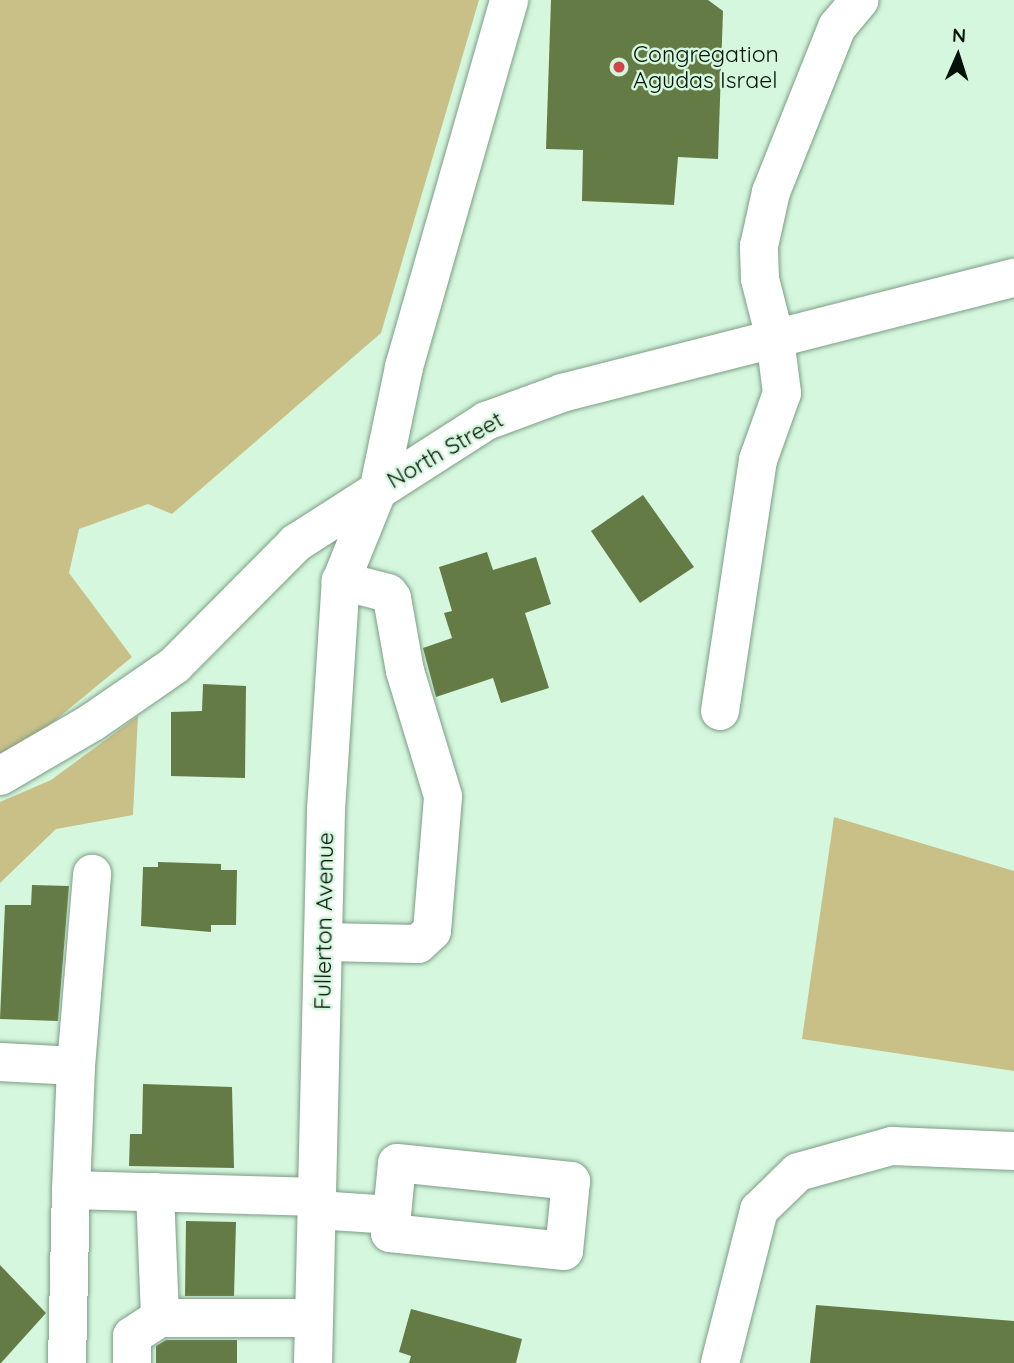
<!DOCTYPE html>
<style>
body{margin:0}
#map{position:relative;width:1014px;height:1363px;overflow:hidden;background:#d4f7dd;font-family:Quicksand,sans-serif}
div>[style]{position:absolute}
.green>*{inset:0;background:#c9c088}
.building>*{inset:0;background:#657b45}
.roads{filter:drop-shadow(0 0 2px #7d9d85) drop-shadow(0 0 2px #7d9d85)}
.minor>*{height:38px;margin:-19px;padding:0 19px;transform-origin:19px;border-radius:19px;background:#fff}
.dots>*{width:19px;height:19px;translate:-50% -50%;box-sizing:border-box;border:4px solid #d4f7dd;border-radius:50%}
span{translate:-50% -50%;white-space:nowrap;text-align:center;line-height:1.15;-webkit-text-stroke:5px #d4f7dd;paint-order:stroke}
.poi-label{font-size:23px;color:#051109}
.left{translate:0 -50%;text-align:left}
.street-label{font-size:23px;color:#051109}
.north{position:absolute;left:923px;top:21px;width:70px;height:70px;-webkit-text-stroke:5px #d4f7dd;paint-order:stroke;rotate:3deg;font-size:19px;font-weight:700;line-height:28px;text-align:center;color:#051109}
.north::after{content:'';display:block;margin:auto;width:24px;height:32px;background:#051109;clip-path:polygon(50% 0,100% 100%,50% 72%,0 100%)}
</style>
<div id="map">
<div class="green">
<div style="clip-path:polygon(0 0,479px 0,381px 333px,172px 514px,148px 504px,79px 529px,69px 573px,132px 657px,18px 751px,0 756px)"></div>
<div style="clip-path:polygon(138px 716px,133px 815px,56px 829px,0 883px,0 802px,51px 780px)"></div>
<div style="clip-path:polygon(834px 817px,1014px 871px,1014px 1071px,802px 1039px)"></div>
</div>
<div class="building">
<div style="clip-path:polygon(551px 0,708px 0,723px 11px,718px 159px,678px 157px,674px 205px,582px 201px,583px 150px,546px 149px)"></div>
<div style="clip-path:polygon(643px 495px,694px 567px,640px 603px,591px 531px)"></div>
<div style="clip-path:polygon(487px 552px,493px 570px,536px 557px,551px 604px,525px 613px,549px 688px,501px 703px,493px 678px,436px 697px,423px 648px,452px 638px,444px 613px,452px 611px,439px 567px)"></div>
<div style="clip-path:polygon(203px 684px,246px 686px,245px 778px,171px 776px,171px 712px,202px 711px)"></div>
<div style="clip-path:polygon(158px 862px,221px 864px,221px 870px,237px 870px,236px 925px,211px 925px,211px 932px,141px 926px,143px 867px,158px 867px)"></div>
<div style="clip-path:polygon(32px 885px,69px 886px,58px 1021px,0 1019px,5px 905px,31px 905px)"></div>
<div style="clip-path:polygon(143px 1084px,232px 1087px,234px 1168px,129px 1166px,130px 1134px,142px 1134px)"></div>
<div style="clip-path:polygon(186px 1221px,236px 1222px,234px 1296px,185px 1296px)"></div>
<div style="clip-path:polygon(0 1265px,46px 1313px,1px 1363px,0 1363px)"></div>
<div style="clip-path:polygon(816px 1305px,1014px 1321px,1014px 1363px,810px 1363px)"></div>
<div style="clip-path:polygon(411px 1309px,522px 1339px,516px 1363px,409px 1363px,411px 1356px,399px 1352px)"></div>
<div style="clip-path:polygon(166px 1340px,237px 1340px,237px 1363px,156px 1363px,156px 1346px)"></div>
</div>
<div class="roads">
<div class="minor">
<div style="left:720px;top:711px;width:254px;rotate:-81.4deg"></div>
<div style="left:758px;top:460px;width:71px;rotate:-70.3deg"></div>
<div style="left:782px;top:393px;width:55px;rotate:-97.3deg"></div>
<div style="left:775px;top:338px;width:61px;rotate:-104.3deg"></div>
<div style="left:760px;top:279px;width:33px;rotate:-92deg"></div>
<div style="left:759px;top:246px;width:55px;rotate:-77.5deg"></div>
<div style="left:771px;top:192px;width:178px;rotate:-68.2deg"></div>
<div style="left:837px;top:27px;width:35px;rotate:-50deg"></div>
<div style="left:0;top:776px;width:105px;rotate:-30.2deg"></div>
<div style="left:91px;top:723px;width:102px;rotate:-34.6deg"></div>
<div style="left:175px;top:665px;width:172px;rotate:-45.2deg"></div>
<div style="left:296px;top:543px;width:226px;rotate:-32.7deg"></div>
<div style="left:486px;top:421px;width:81px;rotate:-20.2deg"></div>
<div style="left:562px;top:393px;width:466px;rotate:-14.3deg"></div>
<div style="left:324px;top:942px;width:94px;rotate:1.2deg"></div>
<div style="left:418px;top:944px;width:19px;rotate:-43deg"></div>
<div style="left:432px;top:931px;width:135px;rotate:-85.3deg"></div>
<div style="left:443px;top:796px;width:131px;rotate:-106.9deg"></div>
<div style="left:405px;top:671px;width:74px;rotate:-100.1deg"></div>
<div style="left:392px;top:598px;width:6px;rotate:-129deg"></div>
<div style="left:388px;top:593px;width:49px;rotate:-165.7deg"></div>
<div style="left:0;top:1062px;width:76px;rotate:3deg"></div>
<div style="left:76px;top:1066px;width:193px;rotate:-85.2deg"></div>
<div style="left:76px;top:1066px;width:124px;rotate:92.3deg"></div>
<div style="left:71px;top:1190px;width:247px;rotate:1.6deg"></div>
<div style="left:155px;top:1192px;width:126px;rotate:87.7deg"></div>
<div style="left:317px;top:1210px;width:75px;rotate:3.8deg"></div>
<div style="left:392px;top:1215px;width:52px;rotate:-84.5deg"></div>
<div style="left:397px;top:1163px;width:175px;rotate:5.9deg"></div>
<div style="left:571px;top:1181px;width:70px;rotate:95.7deg"></div>
<div style="left:564px;top:1251px;width:175px;rotate:-174.1deg"></div>
<div style="left:390px;top:1233px;width:18px;rotate:-84deg"></div>
<div style="left:67px;top:1363px;width:173px;rotate:-88.7deg"></div>
<div style="left:132px;top:1363px;width:27px;rotate:-90deg"></div>
<div style="left:132px;top:1336px;width:33px;rotate:-33deg"></div>
<div style="left:160px;top:1318px;width:154px"></div>
<div style="left:313px;top:1363px;width:553px;rotate:-88.65deg"></div>
<div style="left:326px;top:810px;width:229px;rotate:-86.3deg"></div>
<div style="left:341px;top:581px;width:101px;rotate:-68deg"></div>
<div style="left:379px;top:487px;width:123px;rotate:-78.2deg"></div>
<div style="left:404px;top:367px;width:382px;rotate:-74deg"></div>
<div style="left:720px;top:1363px;width:158px;rotate:-75.7deg"></div>
<div style="left:759px;top:1210px;width:54px;rotate:-44.3deg"></div>
<div style="left:798px;top:1172px;width:98px;rotate:-15.5deg"></div>
<div style="left:892px;top:1146px;width:122px;rotate:2.3deg"></div>
</div>
</div>
<div class="dots">
<div style="left:619px;top:67px;background:#d4444b"></div>
</div>
<div class="poi-label">
<span class="left" style="left:633px;top:67px">Congregation<br>Agudas Israel</span>
</div>
<div class="street-label">
<span style="left:445px;top:450px;rotate:-30deg">North Street</span>
<span style="left:324px;top:921px;rotate:-89deg">Fullerton Avenue</span>
</div>
<div class="north">N</div>
</div>
